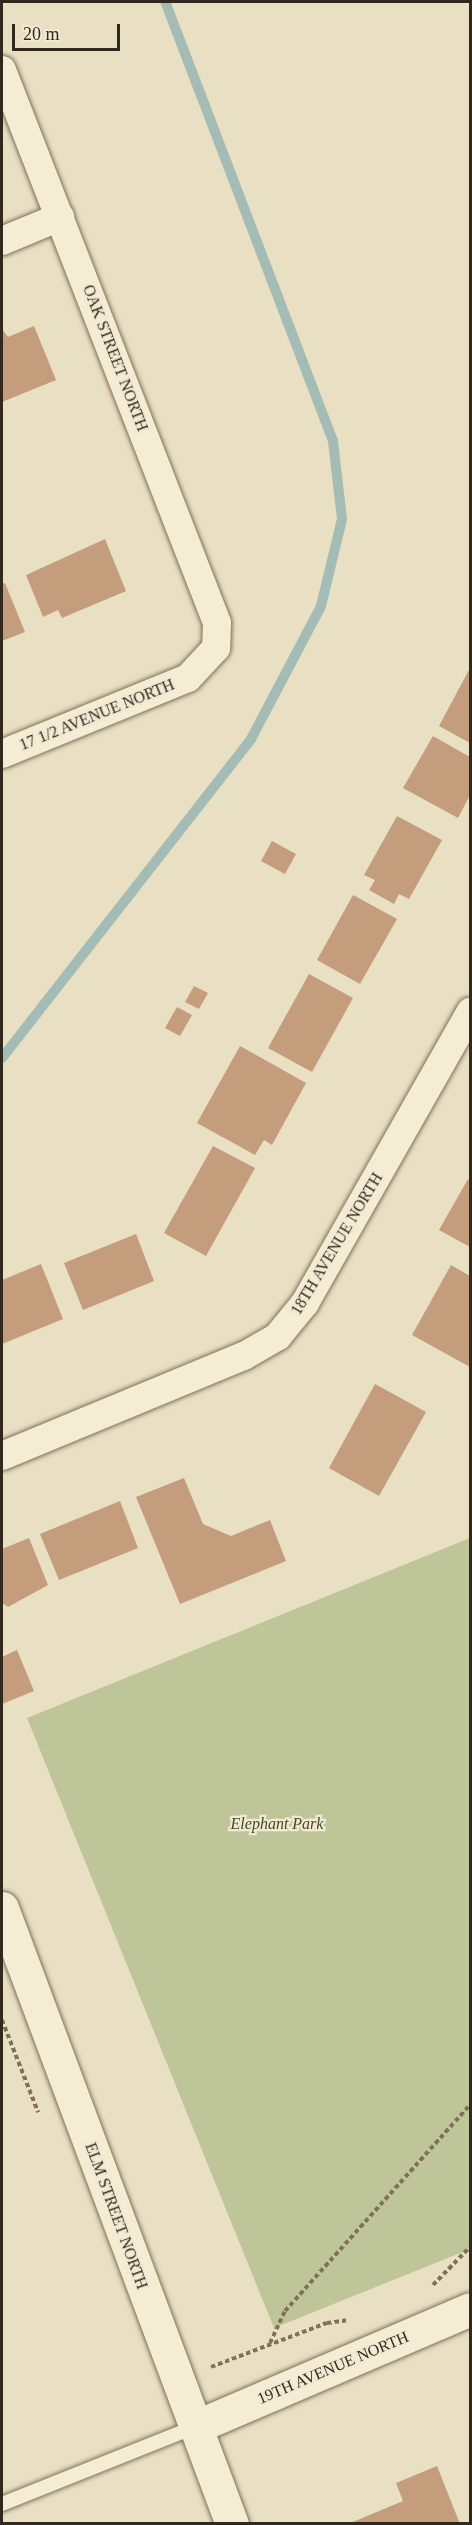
<!DOCTYPE html>
<style>
body{margin:0}
#map{position:relative;width:472px;height:2525px;overflow:hidden;background:#e9dfc2;font-family:"Times New Roman",serif}
div>[style]{position:absolute}
.green>*{inset:0;background:#bec598}
.stream>*{height:10px;margin:-5px;padding:0 5px;transform-origin:5px;border-radius:5px;background:#a4bcb6}
.building>*{inset:0;background:#c39d7c}
.path>*{height:4px;margin-top:-2px;transform-origin:0;background:repeating-linear-gradient(90deg,#81715b 0 4.5px,transparent 0 7.5px)}
.roads{filter:drop-shadow(0 0 2px #81715b) drop-shadow(0 0 2px #81715b)}
.service>*{height:14px;margin:-7px;padding:0 7px;transform-origin:7px;border-radius:7px;background:#f4edd4}
.minor>*{height:28px;margin:-14px;padding:0 14px;transform-origin:14px;border-radius:14px;background:#f4edd4}
.tertiary>*{height:33px;margin:-16.5px;padding:0 16.5px;transform-origin:16.5px;border-radius:16.5px;background:#f4edd4}
span{translate:-50% -50%;white-space:nowrap;text-align:center;line-height:1.15;-webkit-text-stroke:4.5px #f1e9d1;paint-order:stroke}
.street-label{font-size:16px;color:#32291e}
.park-label{font-size:16px;color:#414c27;font-style:italic}
.frame{position:absolute;inset:0;border:3px solid #32291e;pointer-events:none}
.scale{position:absolute;left:12px;top:24px;width:108px;height:27px;box-sizing:border-box;border:3px solid #32291e;border-top:0;padding-left:8px;font-size:18px;line-height:21px;white-space:nowrap;color:#32291e;-webkit-text-stroke:4px #f1e9d1;paint-order:stroke}
</style>
<div id="map">
<div class="green">
<div style="clip-path:polygon(470px 1538px,470px 2249px,274px 2328px,27px 1718px)"></div>
</div>
<div class="stream">
<div style="left:2px;top:1058px;width:405px;rotate:-52deg"></div>
<div style="left:251px;top:739px;width:150px;rotate:-62.2deg"></div>
<div style="left:321px;top:606px;width:89px;rotate:-76.4deg"></div>
<div style="left:342px;top:519px;width:79px;rotate:-96.6deg"></div>
<div style="left:333px;top:441px;width:470px;rotate:-110.9deg"></div>
</div>
<div class="building">
<div style="clip-path:polygon(34px 326px,56px 380px,2px 402px,2px 329px,8px 337px)"></div>
<div style="clip-path:polygon(105px 539px,126px 591px,62px 618px,58px 610px,43px 617px,26px 575px)"></div>
<div style="clip-path:polygon(5px 583px,25px 632px,2px 641px,2px 584px)"></div>
<div style="clip-path:polygon(470px 668px,470px 743px,439px 726px)"></div>
<div style="clip-path:polygon(433px 736px,470px 757px,470px 795px,458px 818px,403px 788px)"></div>
<div style="clip-path:polygon(397px 816px,442px 840px,409px 899px,399px 894px,394px 904px,369px 890px,375px 880px,364px 875px)"></div>
<div style="clip-path:polygon(272px 841px,296px 854px,285px 874px,261px 861px)"></div>
<div style="clip-path:polygon(353px 895px,397px 919px,360px 984px,317px 960px)"></div>
<div style="clip-path:polygon(309px 974px,353px 998px,312px 1072px,268px 1048px)"></div>
<div style="clip-path:polygon(194px 986px,208px 993px,199px 1009px,185px 1002px)"></div>
<div style="clip-path:polygon(177px 1007px,192px 1015px,180px 1036px,165px 1028px)"></div>
<div style="clip-path:polygon(240px 1046px,306px 1083px,272px 1145px,264px 1140px,255px 1155px,197px 1123px)"></div>
<div style="clip-path:polygon(213px 1146px,255px 1168px,206px 1256px,164px 1233px)"></div>
<div style="clip-path:polygon(468px 1179px,470px 1181px,470px 1247px,439px 1230px)"></div>
<div style="clip-path:polygon(136px 1234px,154px 1281px,83px 1310px,64px 1263px)"></div>
<div style="clip-path:polygon(41px 1264px,63px 1319px,2px 1344px,2px 1280px)"></div>
<div style="clip-path:polygon(451px 1265px,470px 1276px,470px 1367px,412px 1335px)"></div>
<div style="clip-path:polygon(375px 1384px,426px 1412px,379px 1496px,329px 1468px)"></div>
<div style="clip-path:polygon(184px 1478px,203px 1524px,231px 1536px,270px 1520px,286px 1561px,180px 1604px,136px 1497px)"></div>
<div style="clip-path:polygon(120px 1501px,138px 1548px,59px 1580px,40px 1534px)"></div>
<div style="clip-path:polygon(29px 1538px,48px 1585px,8px 1607px,2px 1603px,2px 1549px)"></div>
<div style="clip-path:polygon(17px 1650px,34px 1691px,2px 1704px,2px 1657px)"></div>
<div style="clip-path:polygon(437px 2466px,460px 2524px,348px 2524px,403px 2501px,396px 2483px)"></div>
</div>
<div class="path">
<div style="left:2px;top:2020px;width:99px;rotate:68.6deg"></div>
<div style="left:433px;top:2285px;width:53px;rotate:-45.8deg"></div>
<div style="left:270px;top:2343px;width:35px;rotate:-65deg"></div>
<div style="left:285px;top:2311px;width:277px;rotate:-48.1deg"></div>
<div style="left:211px;top:2367px;width:124px;rotate:-20.8deg"></div>
<div style="left:327px;top:2323px;width:22px;rotate:-8deg"></div>
</div>
<div class="roads">
<div class="service">
<div style="left:2px;top:2504px;width:208px;rotate:-21.8deg"></div>
</div>
<div class="minor">
<div style="left:2px;top:70px;width:593px;rotate:68.75deg"></div>
<div style="left:217px;top:623px;width:25px;rotate:92deg"></div>
<div style="left:216px;top:648px;width:41px;rotate:133deg"></div>
<div style="left:188px;top:678px;width:201px;rotate:157.8deg"></div>
<div style="left:2px;top:241px;width:63px;rotate:-22.5deg"></div>
<div style="left:2px;top:1456px;width:262px;rotate:-22.5deg"></div>
<div style="left:244px;top:1356px;width:39px;rotate:-30deg"></div>
<div style="left:278px;top:1336px;width:43px;rotate:-50.7deg"></div>
<div style="left:305px;top:1303px;width:335px;rotate:-60.4deg"></div>
</div>
<div class="tertiary">
<div style="left:2px;top:1908px;width:658px;rotate:69.53deg"></div>
<div style="left:195px;top:2427px;width:299px;rotate:-23.2deg"></div>
</div>
</div>
<div class="street-label">
<span style="left:115px;top:358px;rotate:69deg">OAK STREET NORTH</span>
<span style="left:97px;top:715px;rotate:-22deg">17 1/2 AVENUE NORTH</span>
<span style="left:337px;top:1244px;rotate:-59deg">18TH AVENUE NORTH</span>
<span style="left:116px;top:2216px;rotate:70deg">ELM STREET NORTH</span>
<span style="left:333px;top:2368px;rotate:-23deg">19TH AVENUE NORTH</span>
</div>
<div class="park-label">
<span style="left:277px;top:1824px">Elephant Park</span>
</div>
<div class="frame"></div>
<div class="scale">20 m</div>
</div>
